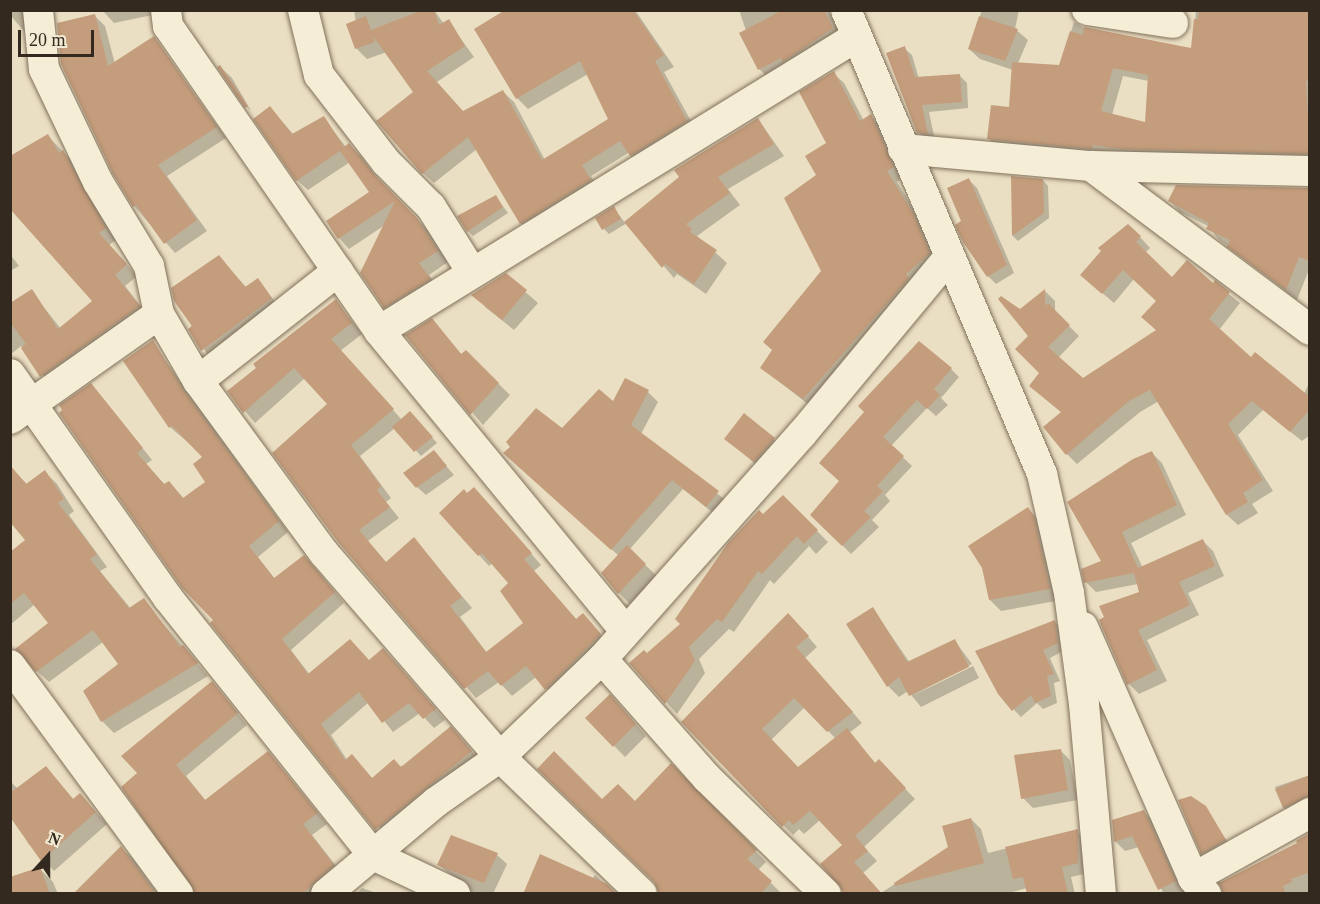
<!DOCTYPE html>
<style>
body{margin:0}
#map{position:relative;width:1320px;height:904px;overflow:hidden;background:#eadfc3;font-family:Georgia,serif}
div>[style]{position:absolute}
.shadow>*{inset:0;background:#0003}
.building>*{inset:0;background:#c49d7c}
.roads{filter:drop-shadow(0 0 2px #82715c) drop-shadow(0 0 2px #82715c)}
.minor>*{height:30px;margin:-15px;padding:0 15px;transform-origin:15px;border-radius:15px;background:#f5edd6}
span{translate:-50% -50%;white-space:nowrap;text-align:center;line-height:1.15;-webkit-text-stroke:5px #f2ead2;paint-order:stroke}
.frame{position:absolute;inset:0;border:12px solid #33291e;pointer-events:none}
.north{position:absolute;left:18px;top:826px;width:60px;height:60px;-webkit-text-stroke:4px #f2ead2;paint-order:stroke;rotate:21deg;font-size:16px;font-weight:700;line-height:24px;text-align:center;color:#33291e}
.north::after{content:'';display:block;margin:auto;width:21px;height:27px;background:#33291e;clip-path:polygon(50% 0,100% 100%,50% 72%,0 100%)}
.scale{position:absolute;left:18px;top:30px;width:76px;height:27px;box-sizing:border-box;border:3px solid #33291e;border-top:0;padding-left:8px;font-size:18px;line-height:21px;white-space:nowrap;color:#33291e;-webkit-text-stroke:4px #f2ead2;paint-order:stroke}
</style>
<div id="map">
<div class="shadow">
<div style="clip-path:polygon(10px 10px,32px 10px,32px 40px,10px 15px)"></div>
<div style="clip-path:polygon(102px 10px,161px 10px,162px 13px,114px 23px)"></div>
<div style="clip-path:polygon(354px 10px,418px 10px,418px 14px,434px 10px,444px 24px,448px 21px,474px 57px,437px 82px,464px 113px,503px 92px,514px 102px,545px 160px,610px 120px,588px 74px,528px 109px,517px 98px,613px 10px,635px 10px,674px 67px,664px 72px,697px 132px,641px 166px,628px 153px,591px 176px,600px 191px,532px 234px,521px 223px,477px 149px,434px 183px,423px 173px,415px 93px,387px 52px,367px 59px,357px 49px,348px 25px,356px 22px)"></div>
<div style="clip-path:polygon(739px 10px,828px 10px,843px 40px,771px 80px,759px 69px)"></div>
<div style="clip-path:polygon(evenodd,982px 10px,1019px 10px,1015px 29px,1028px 40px,1018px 63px,1060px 66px,1074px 22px,1084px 28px,1193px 50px,1196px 10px,1310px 10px,1310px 162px,998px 148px,989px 139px,1011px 109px,1013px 70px,980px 59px,969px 49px,982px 10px,1123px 76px,1149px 81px,1147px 124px,1112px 115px,1123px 76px)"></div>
<div style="clip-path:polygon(95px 16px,105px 26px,115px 64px,154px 38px,226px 138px,167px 176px,207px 231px,175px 253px,134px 206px)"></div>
<div style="clip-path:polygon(904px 48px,912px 55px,919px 79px,959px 75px,967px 83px,968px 108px,929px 112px,935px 141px,926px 140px,918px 132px)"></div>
<div style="clip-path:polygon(220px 67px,232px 78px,251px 111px,247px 107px)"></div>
<div style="clip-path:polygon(833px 73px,844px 83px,864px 121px,871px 116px,881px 127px,903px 178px,897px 182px,924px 227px,939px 264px,814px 409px,762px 368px,823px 271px,819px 175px,828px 144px)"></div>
<div style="clip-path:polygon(270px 108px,294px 135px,323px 117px,346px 147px,349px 145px,360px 155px,384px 187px,428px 230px,448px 262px,429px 275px,440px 290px,396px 317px,385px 307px,385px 225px,349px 249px,339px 238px,371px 192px,350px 162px,308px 190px,297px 180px)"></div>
<div style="clip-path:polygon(758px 119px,784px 156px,728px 189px,740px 205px,697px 236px,727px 263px,706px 294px,677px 274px,674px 278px,627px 223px,609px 234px,604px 229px,614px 208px,625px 223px)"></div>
<div style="clip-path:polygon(48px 136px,74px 163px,116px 240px,109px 245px,137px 276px,125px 286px,150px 318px,52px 387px,21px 346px,10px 355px,10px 305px,31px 291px,61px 329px,94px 301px)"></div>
<div style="clip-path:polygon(1013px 178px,1043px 180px,1048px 186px,1049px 218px,1018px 241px,1013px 236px)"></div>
<div style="clip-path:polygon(969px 180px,977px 188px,1014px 273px,996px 284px,988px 276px,963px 221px)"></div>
<div style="clip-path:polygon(1310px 192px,1310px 267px,1297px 300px,1218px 239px,1208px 226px,1180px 212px,1170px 201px)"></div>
<div style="clip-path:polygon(496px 197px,508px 213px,473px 236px,468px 231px)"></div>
<div style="clip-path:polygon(1140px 237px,1150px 248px,1145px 253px,1172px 279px,1214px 286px,1215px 283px,1240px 303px,1219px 330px,1251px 359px,1304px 394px,1310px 381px,1310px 435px,1302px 441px,1263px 410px,1238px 435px,1273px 491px,1252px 504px,1258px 513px,1238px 525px,1227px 515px,1159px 401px,1140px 412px,1077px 464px,1067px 454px,1062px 413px,1031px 386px,1041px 373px,1020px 310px,1045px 291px,1055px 301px,1055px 312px,1079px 336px,1058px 358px,1083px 380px,1158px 331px,1158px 301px,1134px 279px,1114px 303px,1093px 285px)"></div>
<div style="clip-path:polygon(10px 254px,19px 266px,10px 271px)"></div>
<div style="clip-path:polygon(219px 257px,247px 288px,257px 280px,282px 310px,213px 362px,190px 329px)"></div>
<div style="clip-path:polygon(506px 275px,538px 303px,514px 330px,484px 306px)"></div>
<div style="clip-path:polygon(336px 301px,362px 334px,340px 351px,402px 420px,416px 419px,437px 443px,421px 456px,395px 428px,360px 456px,391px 498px,386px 502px,399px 518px,368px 541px,387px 564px,414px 539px,472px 608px,460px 617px,487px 653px,525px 623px,511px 583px,493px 563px,489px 566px,479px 555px,467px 495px,485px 500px,541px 565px,534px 571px,577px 620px,593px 626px,610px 646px,557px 699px,536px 677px,512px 696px,499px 682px,476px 698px,339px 541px,329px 405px,305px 378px,255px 423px,229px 392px)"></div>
<div style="clip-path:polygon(432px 320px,462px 355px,466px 352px,510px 395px,483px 425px,407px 336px)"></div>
<div style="clip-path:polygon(152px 342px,288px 532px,258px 557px,275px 579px,314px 567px,344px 603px,291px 650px,310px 675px,393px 660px,445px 720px,434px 728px,420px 713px,393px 732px,369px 702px,331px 735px,347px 760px,352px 756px,373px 779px,461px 739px,481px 762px,387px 837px,215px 620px,101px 396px,152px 460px,146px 464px,165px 485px,169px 482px,184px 499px,207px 482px,205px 457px,170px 427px)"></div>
<div style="clip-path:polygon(951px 369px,959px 377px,941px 398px,948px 405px,936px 416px,927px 408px,891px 446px,912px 466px,885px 495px,890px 501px,872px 520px,879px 527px,851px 554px,812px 515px,841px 482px,821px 463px)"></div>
<div style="clip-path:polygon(648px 392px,658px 402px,641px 434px,728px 502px,717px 516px,683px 489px,629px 550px,657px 576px,630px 604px,619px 593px,619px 556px,515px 463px,563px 430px)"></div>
<div style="clip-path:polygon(744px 415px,786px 450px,766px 473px,726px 439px)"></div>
<div style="clip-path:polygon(434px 452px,454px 475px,426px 495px,417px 487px)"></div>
<div style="clip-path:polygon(1152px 453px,1162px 463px,1186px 515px,1131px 543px,1143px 568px,1203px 541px,1213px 551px,1224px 576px,1188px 593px,1199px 615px,1147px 640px,1167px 681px,1139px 694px,1129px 684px,1100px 620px,1141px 593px,1138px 584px,1096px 592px,1086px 582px,1103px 562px)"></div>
<div style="clip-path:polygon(10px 467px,28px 485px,45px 472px,57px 484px,74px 511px,69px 515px,107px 567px,100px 571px,131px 609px,143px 600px,208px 676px,114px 733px,102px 721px,120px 665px,103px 642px,49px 682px,37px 671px,50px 623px,35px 604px,10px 625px,10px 554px,27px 540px)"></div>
<div style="clip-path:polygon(783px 497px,828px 542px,816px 554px,809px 546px,774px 584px,770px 580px,734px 632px,729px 629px,699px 659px,705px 673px,677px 714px,631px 663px,648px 655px,682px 624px,763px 516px)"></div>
<div style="clip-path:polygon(1028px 509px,1039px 520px,1061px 600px,1001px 611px,990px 600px)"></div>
<div style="clip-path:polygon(873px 609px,910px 663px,955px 641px,972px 664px,912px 696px,973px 666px,979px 678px,921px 707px,908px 691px,899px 697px,888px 686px)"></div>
<div style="clip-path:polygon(1055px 622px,1062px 629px,1065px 650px,1050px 658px,1060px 681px,1054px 683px,1057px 703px,1043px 709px,1037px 703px,1021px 717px,1014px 710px)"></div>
<div style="clip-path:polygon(evenodd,798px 625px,817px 647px,805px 658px,862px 723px,849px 733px,876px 764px,879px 761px,915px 799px,864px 847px,877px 861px,863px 873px,881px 893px,950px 848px,971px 819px,981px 829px,988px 853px,1077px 831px,1087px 841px,1088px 873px,1071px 877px,1075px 894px,1029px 894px,1027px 888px,1005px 894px,849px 894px,844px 845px,820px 820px,804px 834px,799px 829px,793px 835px,683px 722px,798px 625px,805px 707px,836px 739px,798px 769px,771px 740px,805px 707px)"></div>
<div style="clip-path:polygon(212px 683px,247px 725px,186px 776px,206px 801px,268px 753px,327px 824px,312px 835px,344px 876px,324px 894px,215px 894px,139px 774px)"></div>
<div style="clip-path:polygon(621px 707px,646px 736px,625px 757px,587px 718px)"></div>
<div style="clip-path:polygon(1060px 750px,1070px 760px,1078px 800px,1033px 808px,1023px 798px)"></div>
<div style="clip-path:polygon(671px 766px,766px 862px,758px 870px,782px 894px,674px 894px,602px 801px,635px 803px)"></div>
<div style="clip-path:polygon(46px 768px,74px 800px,80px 795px,107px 824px,54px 871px,27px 842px,30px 839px,10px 816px,10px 781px,18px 789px)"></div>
<div style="clip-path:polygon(1310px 775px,1310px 809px,1294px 818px,1284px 808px,1275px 787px)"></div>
<div style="clip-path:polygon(1205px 807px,1230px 846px,1208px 858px,1202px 853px)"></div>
<div style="clip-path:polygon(1144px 812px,1154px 822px,1185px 892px,1164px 894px,1139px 847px,1125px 851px,1115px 841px)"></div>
<div style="clip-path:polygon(1310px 835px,1310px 894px,1228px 894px,1222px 884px,1299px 844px)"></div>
<div style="clip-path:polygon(121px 848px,133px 859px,158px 894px,106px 894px)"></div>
<div style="clip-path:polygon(497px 855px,507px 864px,493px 894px,474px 894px,439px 865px)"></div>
<div style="clip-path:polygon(40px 869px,53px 882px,58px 894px,10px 894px)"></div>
<div style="clip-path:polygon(595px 875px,616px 894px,592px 879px)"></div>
<div style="clip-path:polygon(362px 888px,379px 894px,357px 894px)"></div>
</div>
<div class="building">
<div style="clip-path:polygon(423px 10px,434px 10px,439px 25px,449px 19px,465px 46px,427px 71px,463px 111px,503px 90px,542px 160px,608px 119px,580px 61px,516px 99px,474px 29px,505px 10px,633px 10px,664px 55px,655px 61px,687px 121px,630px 156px,620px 141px,582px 165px,591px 180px,520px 224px,468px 137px,422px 174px,376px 121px,413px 92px,373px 36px,375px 42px,355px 49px,346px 24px,366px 16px,371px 30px)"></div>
<div style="clip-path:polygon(783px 10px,824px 10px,833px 28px,783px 62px,781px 58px,758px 70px,739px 33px)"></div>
<div style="clip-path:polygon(evenodd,1199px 10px,1310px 10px,1310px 81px,1306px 81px,1310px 154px,1121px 149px,1093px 145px,1092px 149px,987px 139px,991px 105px,1009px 107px,1012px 62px,1059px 65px,1070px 31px,1083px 35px,1084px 27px,1191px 48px,1194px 19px,1198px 19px,1199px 10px,1113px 68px,1148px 75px,1145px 122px,1101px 111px,1113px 68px)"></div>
<div style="clip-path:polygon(95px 14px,108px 66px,154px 36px,217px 127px,158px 165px,197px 220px,164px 244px,136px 205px,133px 207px,113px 174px,61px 64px,57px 23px)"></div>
<div style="clip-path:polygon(979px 16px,1018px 29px,1005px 61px,968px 49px)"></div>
<div style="clip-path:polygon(905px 46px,915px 77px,960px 74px,962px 102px,922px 105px,928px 134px,917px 133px,886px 53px)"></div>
<div style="clip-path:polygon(220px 65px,248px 106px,245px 108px,217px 67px)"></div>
<div style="clip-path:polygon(834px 71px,860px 121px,871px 114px,894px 167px,887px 171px,914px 215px,930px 253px,906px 274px,909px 278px,803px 399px,760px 368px,772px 350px,763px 342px,821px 271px,784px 198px,816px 175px,805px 156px,826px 143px,799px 92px)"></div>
<div style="clip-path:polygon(270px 106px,292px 134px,324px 116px,344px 147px,349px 143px,374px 174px,417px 218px,438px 251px,419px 263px,431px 279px,384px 308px,360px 273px,395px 201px,338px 239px,326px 221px,369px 192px,340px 151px,296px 181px,253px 119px)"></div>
<div style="clip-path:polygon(758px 118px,774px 144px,718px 177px,730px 193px,686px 224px,692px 229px,690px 232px,717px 250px,694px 284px,665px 264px,662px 268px,624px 222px,679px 177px,674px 170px)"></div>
<div style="clip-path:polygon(48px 134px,59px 153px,63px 150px,106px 228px,99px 233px,127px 264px,115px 275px,140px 306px,40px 377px,21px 348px,26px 344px,10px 322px,10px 303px,32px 289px,58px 329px,92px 301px,10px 209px,10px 156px)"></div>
<div style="clip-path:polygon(1011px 176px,1043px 179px,1044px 213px,1012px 236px)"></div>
<div style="clip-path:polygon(969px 178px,1007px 265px,987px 277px,963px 242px,955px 225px,961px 221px,947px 188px)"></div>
<div style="clip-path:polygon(1176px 185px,1310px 188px,1310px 261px,1299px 257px,1286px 290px,1227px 247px,1230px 240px,1206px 229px,1209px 223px,1168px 201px)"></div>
<div style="clip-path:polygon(496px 195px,503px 207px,467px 232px,457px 216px)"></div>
<div style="clip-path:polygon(614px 206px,621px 219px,602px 230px,595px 218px)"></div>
<div style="clip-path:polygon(1128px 224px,1141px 236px,1136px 242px,1172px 277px,1187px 260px,1213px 283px,1215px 280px,1230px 292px,1209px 319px,1251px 357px,1255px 352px,1310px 397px,1310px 409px,1290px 432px,1252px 401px,1228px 424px,1263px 480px,1243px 493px,1248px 502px,1226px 515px,1150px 390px,1129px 401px,1066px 455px,1043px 427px,1061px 412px,1029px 386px,1039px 373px,1015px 349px,1028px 336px,998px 299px,1001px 296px,1020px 309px,1045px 289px,1045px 306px,1048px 303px,1070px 325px,1048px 347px,1083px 378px,1156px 330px,1141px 317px,1156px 301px,1123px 270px,1102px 294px,1080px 275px,1101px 251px,1098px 248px)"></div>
<div style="clip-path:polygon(219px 255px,245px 287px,258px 278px,272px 298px,201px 351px,188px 329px,192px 326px,174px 301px,171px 288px)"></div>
<div style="clip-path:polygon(506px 273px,527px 290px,502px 320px,471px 295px)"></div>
<div style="clip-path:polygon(336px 299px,352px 323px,331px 339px,394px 409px,351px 445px,381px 486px,377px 490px,390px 507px,359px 530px,386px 562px,414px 537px,462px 597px,450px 606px,486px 652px,523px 623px,500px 591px,508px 583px,482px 553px,478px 556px,439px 513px,464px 489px,467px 493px,474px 487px,532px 553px,524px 559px,576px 619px,583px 613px,601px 634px,545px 690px,526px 666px,501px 686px,488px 671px,464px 689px,338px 542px,272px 453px,327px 404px,294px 368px,243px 413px,227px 391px,256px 368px,253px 364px)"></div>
<div style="clip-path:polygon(432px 318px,461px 354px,466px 350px,499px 383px,470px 415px,405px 335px)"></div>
<div style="clip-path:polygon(153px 340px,184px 391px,279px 521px,249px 546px,274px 578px,304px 555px,335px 592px,282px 639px,308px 674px,350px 639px,369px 660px,383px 648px,436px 709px,423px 719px,409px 703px,382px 723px,359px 692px,321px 724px,345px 760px,352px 754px,372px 778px,394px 759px,401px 767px,451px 726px,472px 751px,375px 830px,210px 623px,213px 620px,182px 588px,59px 413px,62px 410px,59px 405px,91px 383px,143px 448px,137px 453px,164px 484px,169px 481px,183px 498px,205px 482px,193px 464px,202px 457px,172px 426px,169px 428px,123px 361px)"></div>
<div style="clip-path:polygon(919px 341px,952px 368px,934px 389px,940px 395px,927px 409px,917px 400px,883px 437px,904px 456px,877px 486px,883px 491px,864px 511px,871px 517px,842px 546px,810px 515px,839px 481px,819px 463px,864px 412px,858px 406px)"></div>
<div style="clip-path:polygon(625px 378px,649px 390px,631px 425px,719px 491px,706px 507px,672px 480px,611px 550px,503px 453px,510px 447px,506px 442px,536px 408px,562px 428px,599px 389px,613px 401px)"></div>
<div style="clip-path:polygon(410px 411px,433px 437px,414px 452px,392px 427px)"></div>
<div style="clip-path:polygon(744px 413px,775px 438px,754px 462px,724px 439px)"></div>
<div style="clip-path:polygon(434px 450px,447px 466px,416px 488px,403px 473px)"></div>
<div style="clip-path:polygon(1152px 451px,1177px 505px,1122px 532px,1138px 568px,1203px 539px,1215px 566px,1179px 582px,1190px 605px,1138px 630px,1157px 670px,1127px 685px,1099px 620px,1104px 617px,1099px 606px,1139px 592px,1134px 573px,1084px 583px,1081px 569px,1101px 561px,1067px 502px,1133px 459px)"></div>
<div style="clip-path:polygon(10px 465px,26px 484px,45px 470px,64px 499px,58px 503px,97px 554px,90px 559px,129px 608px,144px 598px,180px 647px,183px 645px,198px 663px,101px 722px,83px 691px,118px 664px,93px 630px,36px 672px,15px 649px,48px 623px,24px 593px,10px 604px,10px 552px,25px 540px,10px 522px)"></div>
<div style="clip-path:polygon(783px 495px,818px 530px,804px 544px,797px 536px,762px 574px,758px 571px,722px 622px,717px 619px,689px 647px,695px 661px,665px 704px,629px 663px,644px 650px,647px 653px,680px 624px,675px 619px,728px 543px,759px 510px,763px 514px)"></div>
<div style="clip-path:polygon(1028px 507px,1034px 516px,1050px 589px,989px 600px,982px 568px,968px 546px)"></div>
<div style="clip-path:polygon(627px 545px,646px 564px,618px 594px,601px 573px)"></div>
<div style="clip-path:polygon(873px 607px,907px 662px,955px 639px,969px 667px,909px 696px,899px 677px,887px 687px,846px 624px)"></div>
<div style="clip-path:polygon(788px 613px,809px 636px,796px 647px,853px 712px,827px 732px,794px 698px,762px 729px,798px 767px,847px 728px,875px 763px,879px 759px,906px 788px,855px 836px,868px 851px,854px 862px,882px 894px,845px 894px,820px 864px,842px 845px,810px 811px,793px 825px,789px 820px,782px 827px,681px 722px)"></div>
<div style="clip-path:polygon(1055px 620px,1058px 643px,1043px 650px,1054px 674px,1047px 676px,1051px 696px,1035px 703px,1031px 695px,1012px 711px,998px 694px,975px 651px)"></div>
<div style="clip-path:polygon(212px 681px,238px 713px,176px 765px,205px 800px,268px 751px,318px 813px,303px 824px,334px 865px,302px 894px,195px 894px,121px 787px,137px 773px,121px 756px)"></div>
<div style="clip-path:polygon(610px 694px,636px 724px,613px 747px,585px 718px)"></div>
<div style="clip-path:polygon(1061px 749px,1068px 790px,1021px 799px,1014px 755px)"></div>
<div style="clip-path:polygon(554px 751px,602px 799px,618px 784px,635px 801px,671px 763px,757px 850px,747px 859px,772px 881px,761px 894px,659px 894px,654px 882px,537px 769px)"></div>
<div style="clip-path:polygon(46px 766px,73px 799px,80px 793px,96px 812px,41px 861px,10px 817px,10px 793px)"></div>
<div style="clip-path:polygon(1310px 775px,1310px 796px,1283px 808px,1275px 789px)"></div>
<div style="clip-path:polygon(1191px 796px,1206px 806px,1226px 840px,1201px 854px,1178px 800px)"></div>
<div style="clip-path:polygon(1144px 810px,1176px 881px,1158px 890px,1132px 836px,1114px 842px,1112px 820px)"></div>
<div style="clip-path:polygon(971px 818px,984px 863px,895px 886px,894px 883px,948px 847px,942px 826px)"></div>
<div style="clip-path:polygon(1078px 829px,1078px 863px,1062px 867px,1068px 894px,1027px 894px,1023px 877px,1013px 879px,1005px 847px)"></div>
<div style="clip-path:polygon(1310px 833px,1310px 872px,1291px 879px,1292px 882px,1283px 886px,1286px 894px,1223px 893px,1219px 883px,1297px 843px,1296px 841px)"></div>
<div style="clip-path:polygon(451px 835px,498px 853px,484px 883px,437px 865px)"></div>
<div style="clip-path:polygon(121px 846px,156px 894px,73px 894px)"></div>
<div style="clip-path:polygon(540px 854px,607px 884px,617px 894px,523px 894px)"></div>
<div style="clip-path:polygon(40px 867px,50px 894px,10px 894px,10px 877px)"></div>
</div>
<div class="roads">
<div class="minor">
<div style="left:38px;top:10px;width:59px;rotate:84.2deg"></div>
<div style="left:44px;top:69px;width:125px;rotate:64.5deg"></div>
<div style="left:98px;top:182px;width:98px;rotate:58.7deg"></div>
<div style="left:149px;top:266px;width:49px;rotate:78.2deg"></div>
<div style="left:159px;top:314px;width:78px;rotate:59.8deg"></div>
<div style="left:198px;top:381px;width:213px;rotate:53.8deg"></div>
<div style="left:324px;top:553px;width:269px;rotate:49.2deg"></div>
<div style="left:500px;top:757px;width:197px;rotate:44deg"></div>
<div style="left:166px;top:10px;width:16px;rotate:83deg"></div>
<div style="left:168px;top:26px;width:371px;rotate:55.3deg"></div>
<div style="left:379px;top:331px;width:560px;rotate:-31.65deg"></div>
<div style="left:303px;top:10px;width:67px;rotate:76.2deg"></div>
<div style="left:319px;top:75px;width:110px;rotate:52.4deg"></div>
<div style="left:386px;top:162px;width:64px;rotate:45deg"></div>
<div style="left:431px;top:207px;width:77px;rotate:57.8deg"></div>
<div style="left:846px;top:10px;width:504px;rotate:67.1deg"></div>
<div style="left:1042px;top:474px;width:122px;rotate:77.2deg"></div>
<div style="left:1069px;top:593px;width:112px;rotate:82.3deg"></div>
<div style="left:1084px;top:704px;width:191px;rotate:84.9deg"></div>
<div style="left:1087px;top:10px;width:87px;rotate:8.6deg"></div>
<div style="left:903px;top:149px;width:189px;rotate:5.2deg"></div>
<div style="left:1091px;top:166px;width:219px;rotate:1.3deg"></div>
<div style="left:1091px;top:166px;width:274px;rotate:36.8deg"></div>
<div style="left:379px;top:331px;width:387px;rotate:50.6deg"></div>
<div style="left:10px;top:374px;width:274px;rotate:54.8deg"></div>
<div style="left:168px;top:598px;width:329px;rotate:51.4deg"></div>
<div style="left:373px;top:855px;width:91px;rotate:25.4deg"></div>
<div style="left:198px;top:381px;width:178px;rotate:-38.2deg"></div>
<div style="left:10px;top:419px;width:182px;rotate:-35.2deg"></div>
<div style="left:1083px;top:627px;width:274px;rotate:66.3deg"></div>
<div style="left:1193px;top:878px;width:21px;rotate:51deg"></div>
<div style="left:602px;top:659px;width:159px;rotate:48.6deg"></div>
<div style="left:707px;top:778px;width:166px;rotate:44.3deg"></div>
<div style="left:10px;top:665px;width:284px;rotate:53.7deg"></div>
<div style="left:1193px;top:878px;width:134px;rotate:-29.1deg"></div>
<div style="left:326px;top:894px;width:143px;rotate:-39.9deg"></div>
<div style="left:436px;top:802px;width:78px;rotate:-35.1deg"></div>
<div style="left:500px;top:757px;width:141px;rotate:-43.9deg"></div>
<div style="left:602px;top:659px;width:301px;rotate:-48.4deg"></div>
<div style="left:802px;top:434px;width:230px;rotate:-50.3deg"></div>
</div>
</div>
<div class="frame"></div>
<div class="north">N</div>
<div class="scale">20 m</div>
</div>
